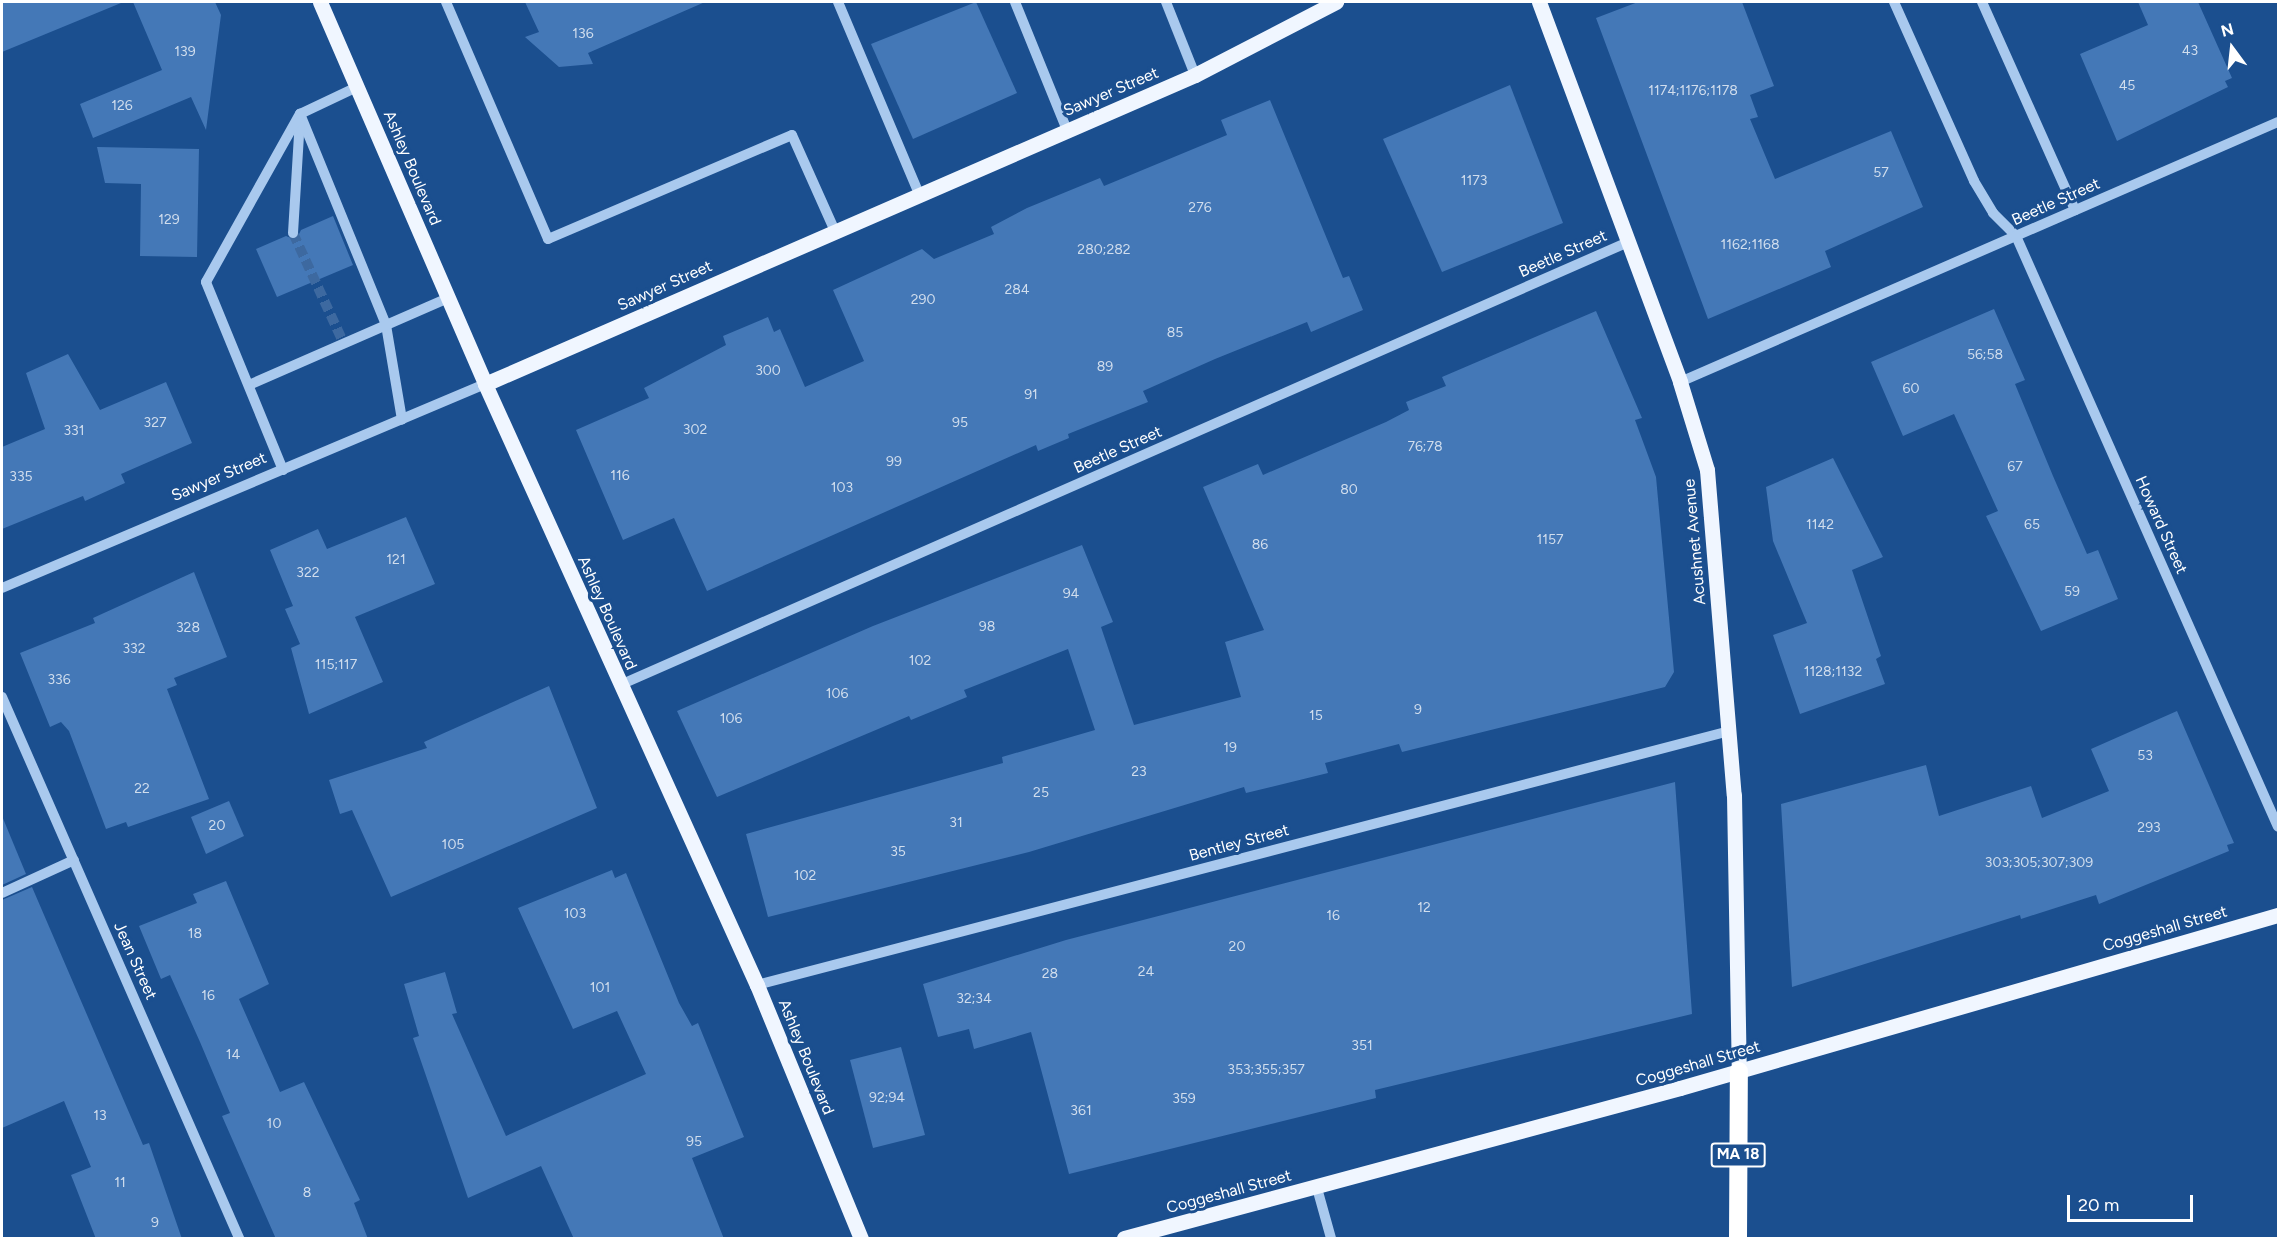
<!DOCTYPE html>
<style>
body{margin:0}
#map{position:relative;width:2280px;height:1240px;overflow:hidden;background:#1b4f8f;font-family:Figtree,sans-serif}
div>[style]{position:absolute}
.building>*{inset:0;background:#4478b7}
.minor-tunnel>*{height:10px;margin-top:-5px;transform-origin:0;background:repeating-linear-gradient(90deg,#3d69a0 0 10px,transparent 0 15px)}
.minor>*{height:10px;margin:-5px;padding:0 5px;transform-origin:5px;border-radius:5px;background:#a9c9ee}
.major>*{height:15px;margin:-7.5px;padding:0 7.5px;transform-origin:7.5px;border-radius:7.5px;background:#f0f6ff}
.highway>*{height:18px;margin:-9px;padding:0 9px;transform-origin:9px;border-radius:9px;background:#fff}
span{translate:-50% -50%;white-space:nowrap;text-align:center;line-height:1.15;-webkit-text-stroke:6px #1b4f8f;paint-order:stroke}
.number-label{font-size:14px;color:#d0dded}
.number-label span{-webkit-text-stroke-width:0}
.shield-label span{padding:2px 4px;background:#1b4f8f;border:2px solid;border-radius:4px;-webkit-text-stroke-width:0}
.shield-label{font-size:15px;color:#fff;font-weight:700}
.street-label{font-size:16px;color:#fff}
.frame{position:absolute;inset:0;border:3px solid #fff;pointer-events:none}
.north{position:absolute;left:2202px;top:18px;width:60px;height:60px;-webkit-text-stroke:4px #1b4f8f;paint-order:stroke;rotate:345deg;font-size:16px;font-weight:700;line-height:24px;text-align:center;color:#fff}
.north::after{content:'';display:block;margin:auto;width:21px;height:27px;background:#fff;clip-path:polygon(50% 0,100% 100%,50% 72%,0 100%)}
.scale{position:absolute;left:2067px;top:1195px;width:126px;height:27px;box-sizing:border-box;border:3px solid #fff;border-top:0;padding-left:8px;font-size:18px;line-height:21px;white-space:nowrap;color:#fff;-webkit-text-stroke:4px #1b4f8f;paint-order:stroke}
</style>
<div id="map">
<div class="building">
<div style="clip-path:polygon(2px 2px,120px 2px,121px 3px,2px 52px)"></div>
<div style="clip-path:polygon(133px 2px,215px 2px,221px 15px,206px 130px,191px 97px,93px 138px,80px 104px,162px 70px)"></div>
<div style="clip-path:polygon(525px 2px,705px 2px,588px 53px,593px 64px,559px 67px,525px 37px,539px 32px)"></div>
<div style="clip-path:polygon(976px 2px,1017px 93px,913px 139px,871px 44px)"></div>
<div style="clip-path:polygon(1638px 2px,1742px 2px,1774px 86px,1750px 95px,1758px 117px,1750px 119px,1775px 179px,1891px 131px,1923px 207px,1825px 251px,1831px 267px,1708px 319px,1596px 18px)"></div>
<div style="clip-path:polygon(2138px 2px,2198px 2px,2232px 78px,2225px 81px,2228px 87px,2117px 141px,2080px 54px,2148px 25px)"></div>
<div style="clip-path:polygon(1510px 85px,1563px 223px,1442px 272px,1383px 139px)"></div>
<div style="clip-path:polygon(1270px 100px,1343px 278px,1349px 276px,1363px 310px,1311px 332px,1307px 322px,1215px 359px,1143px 391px,1148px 402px,1068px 434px,1069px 438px,1038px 451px,1036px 445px,707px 591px,674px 518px,623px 540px,576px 430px,649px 398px,644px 388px,726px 345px,723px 336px,768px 317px,774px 332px,780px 329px,805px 387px,864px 361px,833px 290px,922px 249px,934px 259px,994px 234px,991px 227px,1027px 208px,1100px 178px,1104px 186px,1227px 135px,1221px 120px)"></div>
<div style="clip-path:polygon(97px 147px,199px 149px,197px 257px,140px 256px,141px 184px,105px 183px)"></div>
<div style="clip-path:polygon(333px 216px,353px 265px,277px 297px,256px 249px,286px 236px,296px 240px,301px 230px)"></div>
<div style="clip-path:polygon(1994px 309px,2025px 380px,2015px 384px,2053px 476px,2087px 554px,2098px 550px,2118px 599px,2041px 631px,1986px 516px,1998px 511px,1954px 414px,1903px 436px,1871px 362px)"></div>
<div style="clip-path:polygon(1596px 311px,1642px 418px,1635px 420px,1656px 477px,1674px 672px,1665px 687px,1402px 752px,1399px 744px,1325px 763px,1328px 773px,1246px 793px,1244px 787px,1029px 852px,768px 917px,746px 834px,1003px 763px,1002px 757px,1095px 730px,1068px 649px,964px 690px,967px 697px,911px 720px,909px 716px,717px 797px,677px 711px,873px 626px,1082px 545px,1113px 622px,1101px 627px,1134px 725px,1241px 697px,1225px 642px,1264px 630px,1203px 487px,1258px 464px,1263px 475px,1386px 422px,1409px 410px,1406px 402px,1446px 386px,1442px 377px)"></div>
<div style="clip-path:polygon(68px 354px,100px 410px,166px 382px,192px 443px,121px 474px,125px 483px,85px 501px,83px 496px,2px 529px,2px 447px,45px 429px,26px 373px)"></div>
<div style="clip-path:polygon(1833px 458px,1883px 557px,1852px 570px,1881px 656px,1876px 659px,1885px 684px,1800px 714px,1773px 635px,1807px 623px,1773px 541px,1766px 487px)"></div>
<div style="clip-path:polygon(406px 517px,435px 584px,355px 617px,383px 682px,309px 714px,291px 648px,300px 644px,285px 609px,293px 606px,270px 550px,318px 529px,327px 549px)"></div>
<div style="clip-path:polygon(194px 572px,227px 657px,174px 678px,177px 685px,167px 689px,209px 799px,128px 827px,126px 822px,106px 829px,69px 731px,61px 722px,50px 727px,20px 653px,95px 623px,93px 618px)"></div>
<div style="clip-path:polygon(549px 686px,597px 808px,391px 897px,352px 810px,340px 814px,329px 780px,427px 748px,424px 742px)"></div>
<div style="clip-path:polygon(2177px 711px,2234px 843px,2227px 845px,2229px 851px,2099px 904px,2096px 895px,2021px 919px,2020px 915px,1792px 987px,1781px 804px,1926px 765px,1939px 816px,2031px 786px,2042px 818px,2109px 791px,2091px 749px)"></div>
<div style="clip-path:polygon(1675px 782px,1692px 1014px,1375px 1090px,1376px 1098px,1069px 1174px,1031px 1032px,974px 1049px,969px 1029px,938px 1037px,923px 984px,1066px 940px)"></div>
<div style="clip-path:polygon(229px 801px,244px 836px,206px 854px,191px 817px)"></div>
<div style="clip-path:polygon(2px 816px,26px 874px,2px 885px)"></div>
<div style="clip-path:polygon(612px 870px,615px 878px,626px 873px,679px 1003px,692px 1026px,698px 1023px,744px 1137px,692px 1158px,724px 1239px,574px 1239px,541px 1166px,468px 1198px,413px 1038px,419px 1036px,404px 984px,445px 972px,457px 1013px,452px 1014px,506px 1136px,646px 1074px,617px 1011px,573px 1029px,518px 908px)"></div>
<div style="clip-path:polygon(226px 881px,269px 984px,239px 999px,242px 1006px,280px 1092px,304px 1082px,360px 1200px,354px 1203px,368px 1239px,276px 1239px,222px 1116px,230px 1113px,200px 1042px,170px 975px,161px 979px,139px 926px,197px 903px,193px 894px)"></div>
<div style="clip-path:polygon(32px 887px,143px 1145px,149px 1143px,182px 1239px,96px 1239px,71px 1175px,91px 1167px,64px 1101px,2px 1128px,2px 900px)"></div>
<div style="clip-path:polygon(901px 1047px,925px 1135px,873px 1148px,850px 1060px)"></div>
</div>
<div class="minor-tunnel">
<div style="left:293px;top:233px;width:122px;rotate:65.3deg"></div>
</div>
<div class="minor">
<div style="left:446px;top:2px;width:258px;rotate:66.7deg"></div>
<div style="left:548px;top:239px;width:265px;rotate:-23.1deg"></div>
<div style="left:792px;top:135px;width:105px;rotate:65.9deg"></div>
<div style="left:838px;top:2px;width:208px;rotate:67.1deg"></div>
<div style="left:1015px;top:2px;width:138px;rotate:67.9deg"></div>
<div style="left:1166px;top:2px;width:79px;rotate:68.3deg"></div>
<div style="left:1894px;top:2px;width:196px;rotate:65.9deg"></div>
<div style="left:1974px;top:181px;width:37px;rotate:59deg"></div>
<div style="left:1993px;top:213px;width:33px;rotate:45deg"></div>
<div style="left:2016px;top:236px;width:646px;rotate:66.09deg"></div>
<div style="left:1982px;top:2px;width:228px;rotate:65.9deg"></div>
<div style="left:300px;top:114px;width:228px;rotate:67.8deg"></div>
<div style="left:386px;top:325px;width:96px;rotate:80.4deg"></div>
<div style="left:293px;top:233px;width:116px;rotate:-86.5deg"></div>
<div style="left:1680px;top:382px;width:652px;rotate:-23.5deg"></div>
<div style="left:249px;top:385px;width:217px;rotate:-23.6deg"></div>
<div style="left:283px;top:470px;width:203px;rotate:-112.3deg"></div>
<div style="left:206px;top:282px;width:193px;rotate:-60.8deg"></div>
<div style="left:300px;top:114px;width:63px;rotate:-25.3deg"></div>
<div style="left:2px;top:588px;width:524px;rotate:-22.9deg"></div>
<div style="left:620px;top:685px;width:1101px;rotate:-23.72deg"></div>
<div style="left:2px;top:697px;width:591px;rotate:66.34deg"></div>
<div style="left:2px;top:893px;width:79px;rotate:-24.6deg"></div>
<div style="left:757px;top:985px;width:1005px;rotate:-14.64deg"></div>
<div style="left:1317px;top:1188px;width:52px;rotate:74.4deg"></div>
</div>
<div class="major">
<div style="left:320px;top:2px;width:416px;rotate:66.6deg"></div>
<div style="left:485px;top:384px;width:660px;rotate:65.65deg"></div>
<div style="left:757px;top:985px;width:274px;rotate:67.7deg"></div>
<div style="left:1539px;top:2px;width:405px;rotate:69.6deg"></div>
<div style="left:1680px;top:382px;width:92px;rotate:72.9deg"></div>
<div style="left:1707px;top:470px;width:326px;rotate:85.3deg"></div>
<div style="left:1734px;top:795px;width:276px;rotate:89deg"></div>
<div style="left:485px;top:384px;width:774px;rotate:-23.52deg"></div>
<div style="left:1195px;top:75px;width:159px;rotate:-27.4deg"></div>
<div style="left:1124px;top:1238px;width:576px;rotate:-15.1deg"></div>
<div style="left:1680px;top:1088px;width:623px;rotate:-16.14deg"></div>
</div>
<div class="highway">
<div style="left:1738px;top:1238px;width:167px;rotate:-89.7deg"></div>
</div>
<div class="number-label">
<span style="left:583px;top:34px">136</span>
<span style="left:2190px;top:51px">43</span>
<span style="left:185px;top:52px">139</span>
<span style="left:2127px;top:86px">45</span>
<span style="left:1693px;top:91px">1174;1176;1178</span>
<span style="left:122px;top:106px">126</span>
<span style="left:1881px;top:173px">57</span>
<span style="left:1474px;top:181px">1173</span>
<span style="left:1200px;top:208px">276</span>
<span style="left:169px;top:220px">129</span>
<span style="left:1750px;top:245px">1162;1168</span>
<span style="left:1104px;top:250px">280;282</span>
<span style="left:1017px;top:290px">284</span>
<span style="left:923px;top:300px">290</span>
<span style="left:1175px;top:333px">85</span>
<span style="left:1985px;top:355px">56;58</span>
<span style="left:1105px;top:367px">89</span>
<span style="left:768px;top:371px">300</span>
<span style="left:1911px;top:389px">60</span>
<span style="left:1031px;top:395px">91</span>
<span style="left:155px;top:423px">327</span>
<span style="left:960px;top:423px">95</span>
<span style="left:695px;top:430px">302</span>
<span style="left:74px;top:431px">331</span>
<span style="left:1425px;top:447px">76;78</span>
<span style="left:894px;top:462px">99</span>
<span style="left:2015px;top:467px">67</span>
<span style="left:620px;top:476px">116</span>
<span style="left:21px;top:477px">335</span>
<span style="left:842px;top:488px">103</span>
<span style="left:1349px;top:490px">80</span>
<span style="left:1820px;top:525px">1142</span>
<span style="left:2032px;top:525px">65</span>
<span style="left:1550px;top:540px">1157</span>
<span style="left:1260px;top:545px">86</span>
<span style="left:396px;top:560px">121</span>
<span style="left:308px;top:573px">322</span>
<span style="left:2072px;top:592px">59</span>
<span style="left:1071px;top:594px">94</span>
<span style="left:987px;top:627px">98</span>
<span style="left:188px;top:628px">328</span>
<span style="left:134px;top:649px">332</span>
<span style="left:920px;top:661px">102</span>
<span style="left:336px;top:665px">115;117</span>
<span style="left:1833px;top:672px">1128;1132</span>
<span style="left:59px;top:680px">336</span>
<span style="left:837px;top:694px">106</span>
<span style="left:1418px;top:710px">9</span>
<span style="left:1316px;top:716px">15</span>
<span style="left:731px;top:719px">106</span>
<span style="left:1230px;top:748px">19</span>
<span style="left:2145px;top:756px">53</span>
<span style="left:1139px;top:772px">23</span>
<span style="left:142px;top:789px">22</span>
<span style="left:1041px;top:793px">25</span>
<span style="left:956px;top:823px">31</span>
<span style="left:217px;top:826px">20</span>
<span style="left:2149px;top:828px">293</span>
<span style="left:453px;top:845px">105</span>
<span style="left:898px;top:852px">35</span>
<span style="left:2039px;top:863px">303;305;307;309</span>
<span style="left:805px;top:876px">102</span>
<span style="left:1424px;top:908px">12</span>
<span style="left:575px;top:914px">103</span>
<span style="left:1333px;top:916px">16</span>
<span style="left:195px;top:934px">18</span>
<span style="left:1237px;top:947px">20</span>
<span style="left:1146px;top:972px">24</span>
<span style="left:1050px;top:974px">28</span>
<span style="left:600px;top:988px">101</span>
<span style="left:208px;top:996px">16</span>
<span style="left:974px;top:999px">32;34</span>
<span style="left:1362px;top:1046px">351</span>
<span style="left:233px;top:1055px">14</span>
<span style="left:1266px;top:1070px">353;355;357</span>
<span style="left:887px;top:1098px">92;94</span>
<span style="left:1184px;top:1099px">359</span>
<span style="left:1081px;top:1111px">361</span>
<span style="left:100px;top:1116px">13</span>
<span style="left:274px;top:1124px">10</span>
<span style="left:694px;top:1142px">95</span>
<span style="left:120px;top:1183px">11</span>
<span style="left:307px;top:1193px">8</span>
<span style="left:155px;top:1223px">9</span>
</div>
<div class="shield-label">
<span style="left:1738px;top:1155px">MA 18</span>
</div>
<div class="street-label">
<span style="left:1111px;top:92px;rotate:-23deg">Sawyer Street</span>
<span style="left:412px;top:168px;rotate:67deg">Ashley Boulevard</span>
<span style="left:2056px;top:202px;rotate:-24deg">Beetle Street</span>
<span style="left:1563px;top:254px;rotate:-24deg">Beetle Street</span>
<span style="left:665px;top:286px;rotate:-24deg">Sawyer Street</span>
<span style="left:1118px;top:450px;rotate:-24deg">Beetle Street</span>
<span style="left:219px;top:477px;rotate:-23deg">Sawyer Street</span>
<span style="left:2161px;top:525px;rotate:66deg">Howard Street</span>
<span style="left:1695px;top:542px;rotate:-95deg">Acushnet Avenue</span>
<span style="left:607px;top:613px;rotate:66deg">Ashley Boulevard</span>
<span style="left:1239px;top:843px;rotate:-15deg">Bentley Street</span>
<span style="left:2165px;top:929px;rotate:-16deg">Coggeshall Street</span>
<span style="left:135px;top:961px;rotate:66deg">Jean Street</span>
<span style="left:806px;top:1057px;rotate:68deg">Ashley Boulevard</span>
<span style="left:1698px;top:1064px;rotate:-16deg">Coggeshall Street</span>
<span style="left:1229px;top:1192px;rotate:-15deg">Coggeshall Street</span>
</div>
<div class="frame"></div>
<div class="north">N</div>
<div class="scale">20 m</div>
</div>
